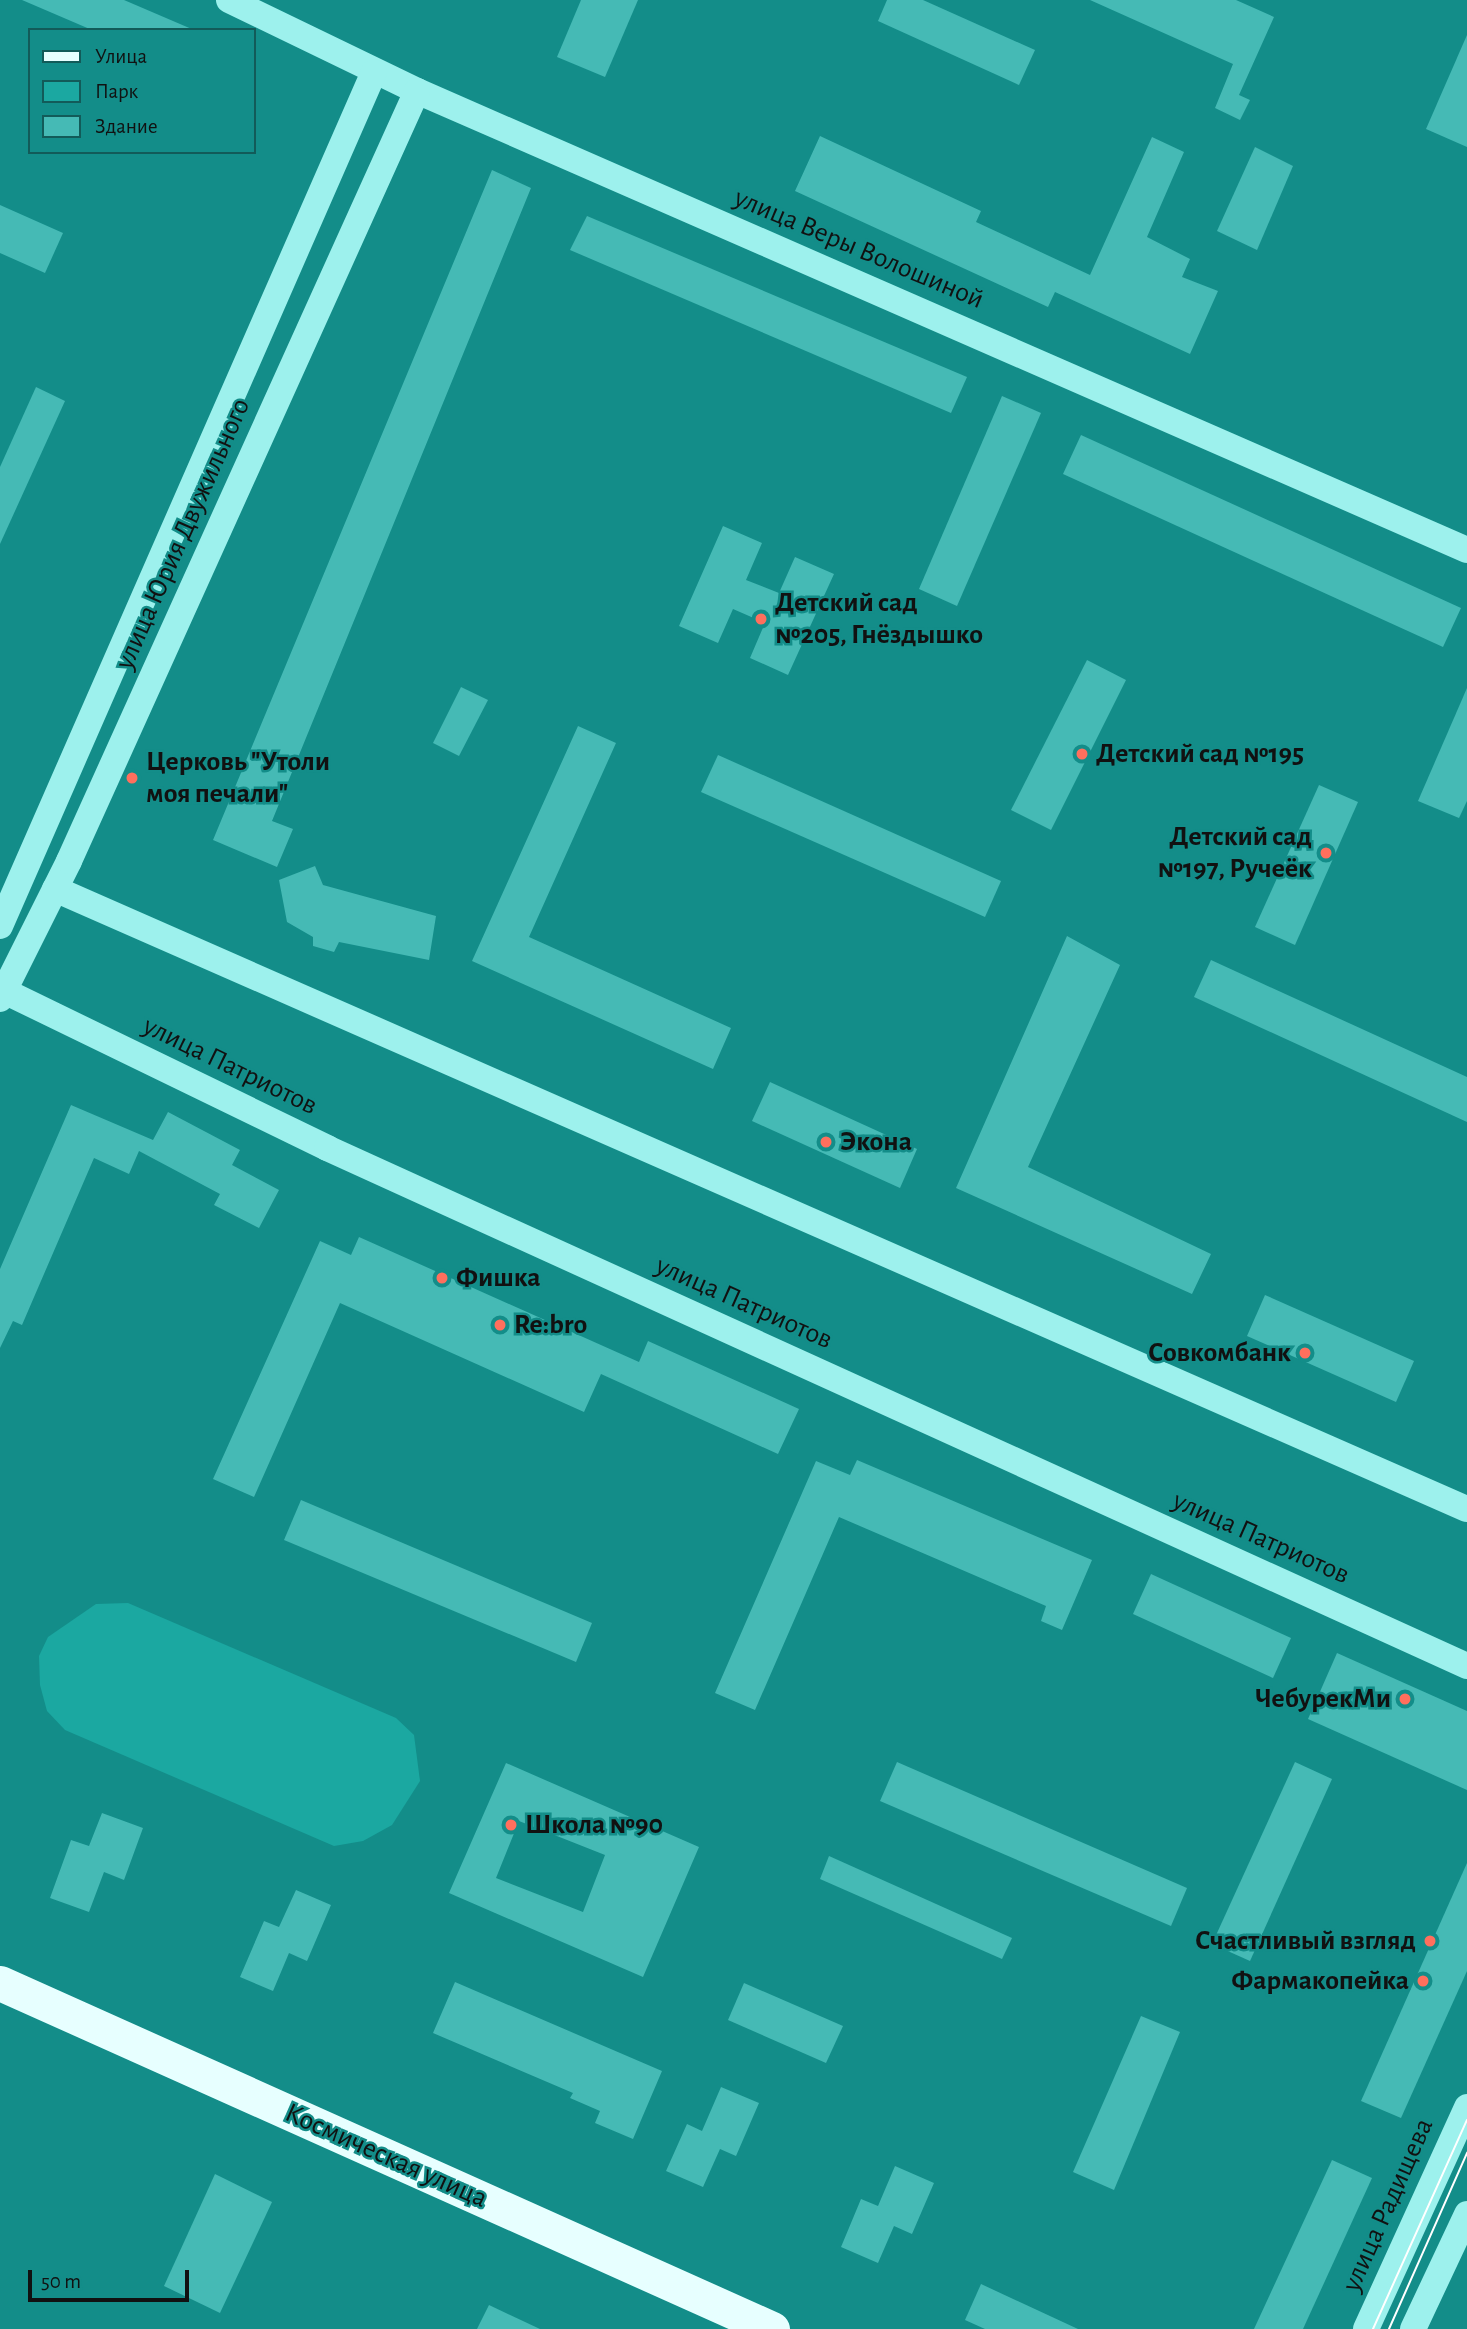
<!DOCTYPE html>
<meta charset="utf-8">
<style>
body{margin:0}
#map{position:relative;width:1467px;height:2329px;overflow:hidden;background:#138d89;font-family:"Alegreya Sans",sans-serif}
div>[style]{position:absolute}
.green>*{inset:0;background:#1ba8a1}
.building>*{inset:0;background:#45bab5}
.minor>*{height:26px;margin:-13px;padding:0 13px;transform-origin:13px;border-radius:13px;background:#9df1ed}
.major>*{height:35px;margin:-17.5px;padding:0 17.5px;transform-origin:17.5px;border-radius:17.5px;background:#e7ffff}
.tram>*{height:2px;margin:-1px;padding:0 1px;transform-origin:1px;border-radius:1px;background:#fff}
.dots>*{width:19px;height:19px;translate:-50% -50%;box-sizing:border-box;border:4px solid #138d89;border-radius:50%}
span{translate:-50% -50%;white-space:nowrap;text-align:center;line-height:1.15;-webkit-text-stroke:5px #138d89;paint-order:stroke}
.street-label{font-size:28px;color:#111}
.poi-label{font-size:28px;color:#111;font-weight:700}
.left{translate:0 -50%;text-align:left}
.right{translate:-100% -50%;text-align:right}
.legend{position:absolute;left:28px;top:28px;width:228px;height:126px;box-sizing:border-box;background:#138d89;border:2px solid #125b59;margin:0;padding:9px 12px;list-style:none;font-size:21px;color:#111}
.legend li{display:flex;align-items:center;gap:14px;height:35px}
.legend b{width:35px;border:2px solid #125b59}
.scale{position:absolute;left:28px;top:2270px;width:161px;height:32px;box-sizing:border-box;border:4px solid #111;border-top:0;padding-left:9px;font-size:21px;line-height:24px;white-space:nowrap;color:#111;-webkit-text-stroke:5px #138d89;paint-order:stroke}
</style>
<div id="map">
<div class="green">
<div style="clip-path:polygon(128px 1603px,396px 1718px,414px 1735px,420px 1781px,392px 1825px,363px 1841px,334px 1846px,65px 1730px,47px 1711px,40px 1685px,39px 1656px,48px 1637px,96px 1604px)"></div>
</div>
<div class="building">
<div style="clip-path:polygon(22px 0,124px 0,194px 30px,92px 30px)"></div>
<div style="clip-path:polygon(581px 0,638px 0,605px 77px,557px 57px)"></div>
<div style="clip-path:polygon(887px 0,923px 0,1035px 50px,1019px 85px,878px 21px)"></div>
<div style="clip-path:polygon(1090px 0,1236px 0,1274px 17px,1239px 95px,1250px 100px,1240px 120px,1215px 108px,1233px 64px)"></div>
<div style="clip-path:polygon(1467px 35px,1467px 147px,1426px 129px)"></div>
<div style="clip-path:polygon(820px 136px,981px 211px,976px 222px,1090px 275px,1152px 137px,1184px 152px,1147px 237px,1190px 259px,1182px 277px,1218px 291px,1190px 354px,1055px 292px,1048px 307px,795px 191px)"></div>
<div style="clip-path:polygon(1255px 147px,1293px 166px,1257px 250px,1217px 231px)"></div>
<div style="clip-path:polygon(492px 170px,531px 188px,272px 821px,293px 829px,277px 867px,213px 840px)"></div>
<div style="clip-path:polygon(0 205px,63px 233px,45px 273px,0 253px)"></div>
<div style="clip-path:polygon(587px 216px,967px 377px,951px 413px,570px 250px)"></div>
<div style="clip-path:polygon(36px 387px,65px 401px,0 544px,0 467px)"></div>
<div style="clip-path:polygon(1002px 396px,1041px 413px,957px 606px,919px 589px)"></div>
<div style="clip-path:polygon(1081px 435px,1461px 608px,1443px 647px,1063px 474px)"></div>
<div style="clip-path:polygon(723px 526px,762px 543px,746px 580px,779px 593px,795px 557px,834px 574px,788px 675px,750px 658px,765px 623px,733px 609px,718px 643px,679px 626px)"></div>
<div style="clip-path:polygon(1087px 660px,1126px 680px,1051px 830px,1011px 810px)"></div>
<div style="clip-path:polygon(461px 687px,488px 700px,459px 756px,433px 743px)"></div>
<div style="clip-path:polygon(1467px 688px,1467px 801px,1459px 818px,1418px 801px)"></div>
<div style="clip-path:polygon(578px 726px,616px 743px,529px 937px,731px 1028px,713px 1069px,472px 961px)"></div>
<div style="clip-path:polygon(718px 755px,1001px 881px,985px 917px,701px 792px)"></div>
<div style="clip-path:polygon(1319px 785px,1358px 802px,1295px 945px,1255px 927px)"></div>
<div style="clip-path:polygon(315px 866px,323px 885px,436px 916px,429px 960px,339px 942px,334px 952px,313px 946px,313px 937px,287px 922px,279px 880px)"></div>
<div style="clip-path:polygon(1067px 936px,1120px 965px,1028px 1167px,1211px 1254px,1192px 1294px,956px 1188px)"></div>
<div style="clip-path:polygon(1211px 960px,1467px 1077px,1467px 1122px,1194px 997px)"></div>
<div style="clip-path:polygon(770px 1082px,917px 1149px,900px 1188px,752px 1121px)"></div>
<div style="clip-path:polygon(71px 1105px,153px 1140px,168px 1112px,240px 1150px,232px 1165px,279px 1190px,259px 1228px,214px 1205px,220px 1194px,139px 1151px,129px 1174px,94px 1158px,22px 1325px,13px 1321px,0 1348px,0 1269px)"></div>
<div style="clip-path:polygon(359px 1237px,639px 1362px,648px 1341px,799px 1409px,778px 1454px,601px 1374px,584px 1412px,340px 1303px,254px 1497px,213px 1479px,320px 1241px,351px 1255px)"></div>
<div style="clip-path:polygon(1265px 1295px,1414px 1361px,1396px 1402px,1247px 1336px)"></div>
<div style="clip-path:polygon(857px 1460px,1092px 1560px,1062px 1630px,1041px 1621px,1046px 1606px,839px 1517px,755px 1710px,715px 1693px,816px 1461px,850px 1475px)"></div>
<div style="clip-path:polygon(301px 1500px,592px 1623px,576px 1662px,284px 1540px)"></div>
<div style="clip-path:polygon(1151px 1574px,1291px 1638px,1273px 1678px,1133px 1614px)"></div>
<div style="clip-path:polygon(1337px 1653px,1467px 1711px,1467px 1790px,1308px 1719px)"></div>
<div style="clip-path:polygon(897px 1762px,1187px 1888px,1171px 1926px,880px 1801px)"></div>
<div style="clip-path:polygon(1295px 1762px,1332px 1779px,1250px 1961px,1212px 1944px)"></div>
<div style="clip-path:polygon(evenodd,506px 1763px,699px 1847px,643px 1977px,449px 1893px,506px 1763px,519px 1821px,605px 1855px,583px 1912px,496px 1878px,519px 1821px)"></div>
<div style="clip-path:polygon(102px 1813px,143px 1828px,124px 1880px,104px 1872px,89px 1912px,50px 1898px,71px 1840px,89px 1846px)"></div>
<div style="clip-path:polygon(829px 1856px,1012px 1938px,1002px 1959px,820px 1879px)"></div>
<div style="clip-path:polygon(1467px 1863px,1467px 1971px,1401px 2118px,1361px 2101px)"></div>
<div style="clip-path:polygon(296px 1890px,331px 1905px,307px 1961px,289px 1953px,273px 1991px,240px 1977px,264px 1921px,279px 1927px)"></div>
<div style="clip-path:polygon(455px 1982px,662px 2071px,633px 2139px,595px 2123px,600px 2111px,570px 2098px,573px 2093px,433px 2033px)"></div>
<div style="clip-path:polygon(744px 1983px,843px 2026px,826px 2063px,728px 2020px)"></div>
<div style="clip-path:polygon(1141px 2016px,1180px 2032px,1114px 2190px,1073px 2172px)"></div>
<div style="clip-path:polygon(721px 2087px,759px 2103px,736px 2156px,720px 2149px,703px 2187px,666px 2171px,687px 2124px,702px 2131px)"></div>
<div style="clip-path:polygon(1332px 2160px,1372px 2178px,1303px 2329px,1254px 2329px)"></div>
<div style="clip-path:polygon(895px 2166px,934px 2183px,912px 2234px,894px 2226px,878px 2263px,841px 2247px,861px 2199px,878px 2206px)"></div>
<div style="clip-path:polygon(215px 2174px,272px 2202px,220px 2313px,164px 2286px)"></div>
<div style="clip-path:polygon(981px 2284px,1078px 2329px,985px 2329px,965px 2320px)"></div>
<div style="clip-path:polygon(489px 2305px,540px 2329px,477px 2329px)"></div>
</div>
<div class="minor">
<div style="left:229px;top:0;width:209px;rotate:25.8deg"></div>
<div style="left:417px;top:91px;width:1146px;rotate:23.61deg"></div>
<div style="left:55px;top:889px;width:1542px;rotate:23.71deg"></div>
<div style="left:0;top:926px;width:932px;rotate:-66.35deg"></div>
<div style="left:0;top:989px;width:364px;rotate:25.9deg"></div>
<div style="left:327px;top:1148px;width:1252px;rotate:24.44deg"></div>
<div style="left:0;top:999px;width:154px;rotate:-63.4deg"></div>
<div style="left:69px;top:861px;width:845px;rotate:-65.68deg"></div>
<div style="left:1366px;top:2329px;width:244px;rotate:-65.5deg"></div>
<div style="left:1413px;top:2329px;width:127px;rotate:-64.8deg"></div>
</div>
<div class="major">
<div style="left:0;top:1983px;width:846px;rotate:24.14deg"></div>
</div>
<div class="tram">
<div style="left:1373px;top:2329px;width:229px;rotate:-65.8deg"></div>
<div style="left:1389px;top:2329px;width:193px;rotate:-66.1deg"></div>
</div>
<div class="dots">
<div style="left:761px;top:619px;background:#ff6f5d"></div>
<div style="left:1082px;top:754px;background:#ff6f5d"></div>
<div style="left:132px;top:778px;background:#ff6f5d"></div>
<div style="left:1326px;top:853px;background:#ff6f5d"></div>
<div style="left:826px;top:1142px;background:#ff6f5d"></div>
<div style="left:442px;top:1278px;background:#ff6f5d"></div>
<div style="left:500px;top:1325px;background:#ff6f5d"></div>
<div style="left:1305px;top:1353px;background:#ff6f5d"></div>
<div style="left:1405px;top:1699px;background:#ff6f5d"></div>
<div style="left:511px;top:1825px;background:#ff6f5d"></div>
<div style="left:1430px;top:1941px;background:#ff6f5d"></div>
<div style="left:1423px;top:1981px;background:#ff6f5d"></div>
</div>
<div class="street-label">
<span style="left:859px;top:249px;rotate:23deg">улица Веры Волошиной</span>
<span style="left:183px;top:534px;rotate:-66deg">улица Юрия Двужильного</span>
<span style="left:230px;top:1066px;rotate:26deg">улица Патриотов</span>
<span style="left:744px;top:1303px;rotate:24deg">улица Патриотов</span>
<span style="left:1261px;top:1538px;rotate:24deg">улица Патриотов</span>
<span style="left:386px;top:2156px;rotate:24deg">Космическая улица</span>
<span style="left:1388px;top:2205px;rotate:-66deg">улица Радищева</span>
</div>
<div class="poi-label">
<span class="left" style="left:775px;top:619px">Детский сад<br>№205, Гнёздышко</span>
<span class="left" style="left:1096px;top:754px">Детский сад №195</span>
<span class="left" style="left:146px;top:778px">Церковь "Утоли<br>моя печали"</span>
<span class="right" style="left:1312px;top:853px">Детский сад<br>№197, Ручеёк</span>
<span class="left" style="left:840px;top:1142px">Экона</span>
<span class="left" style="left:456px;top:1278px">Фишка</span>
<span class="left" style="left:514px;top:1325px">Re:bro</span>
<span class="right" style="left:1291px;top:1353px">Совкомбанк</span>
<span class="right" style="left:1391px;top:1699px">ЧебурекМи</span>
<span class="left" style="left:525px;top:1825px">Школа №90</span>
<span class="right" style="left:1416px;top:1941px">Счастливый взгляд</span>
<span class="right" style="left:1409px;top:1981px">Фармакопейка</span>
</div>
<ul class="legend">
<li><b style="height:9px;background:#e7ffff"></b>Улица</li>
<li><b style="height:19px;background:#1ba8a1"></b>Парк</li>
<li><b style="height:19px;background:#45bab5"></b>Здание</li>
</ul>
<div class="scale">50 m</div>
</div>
